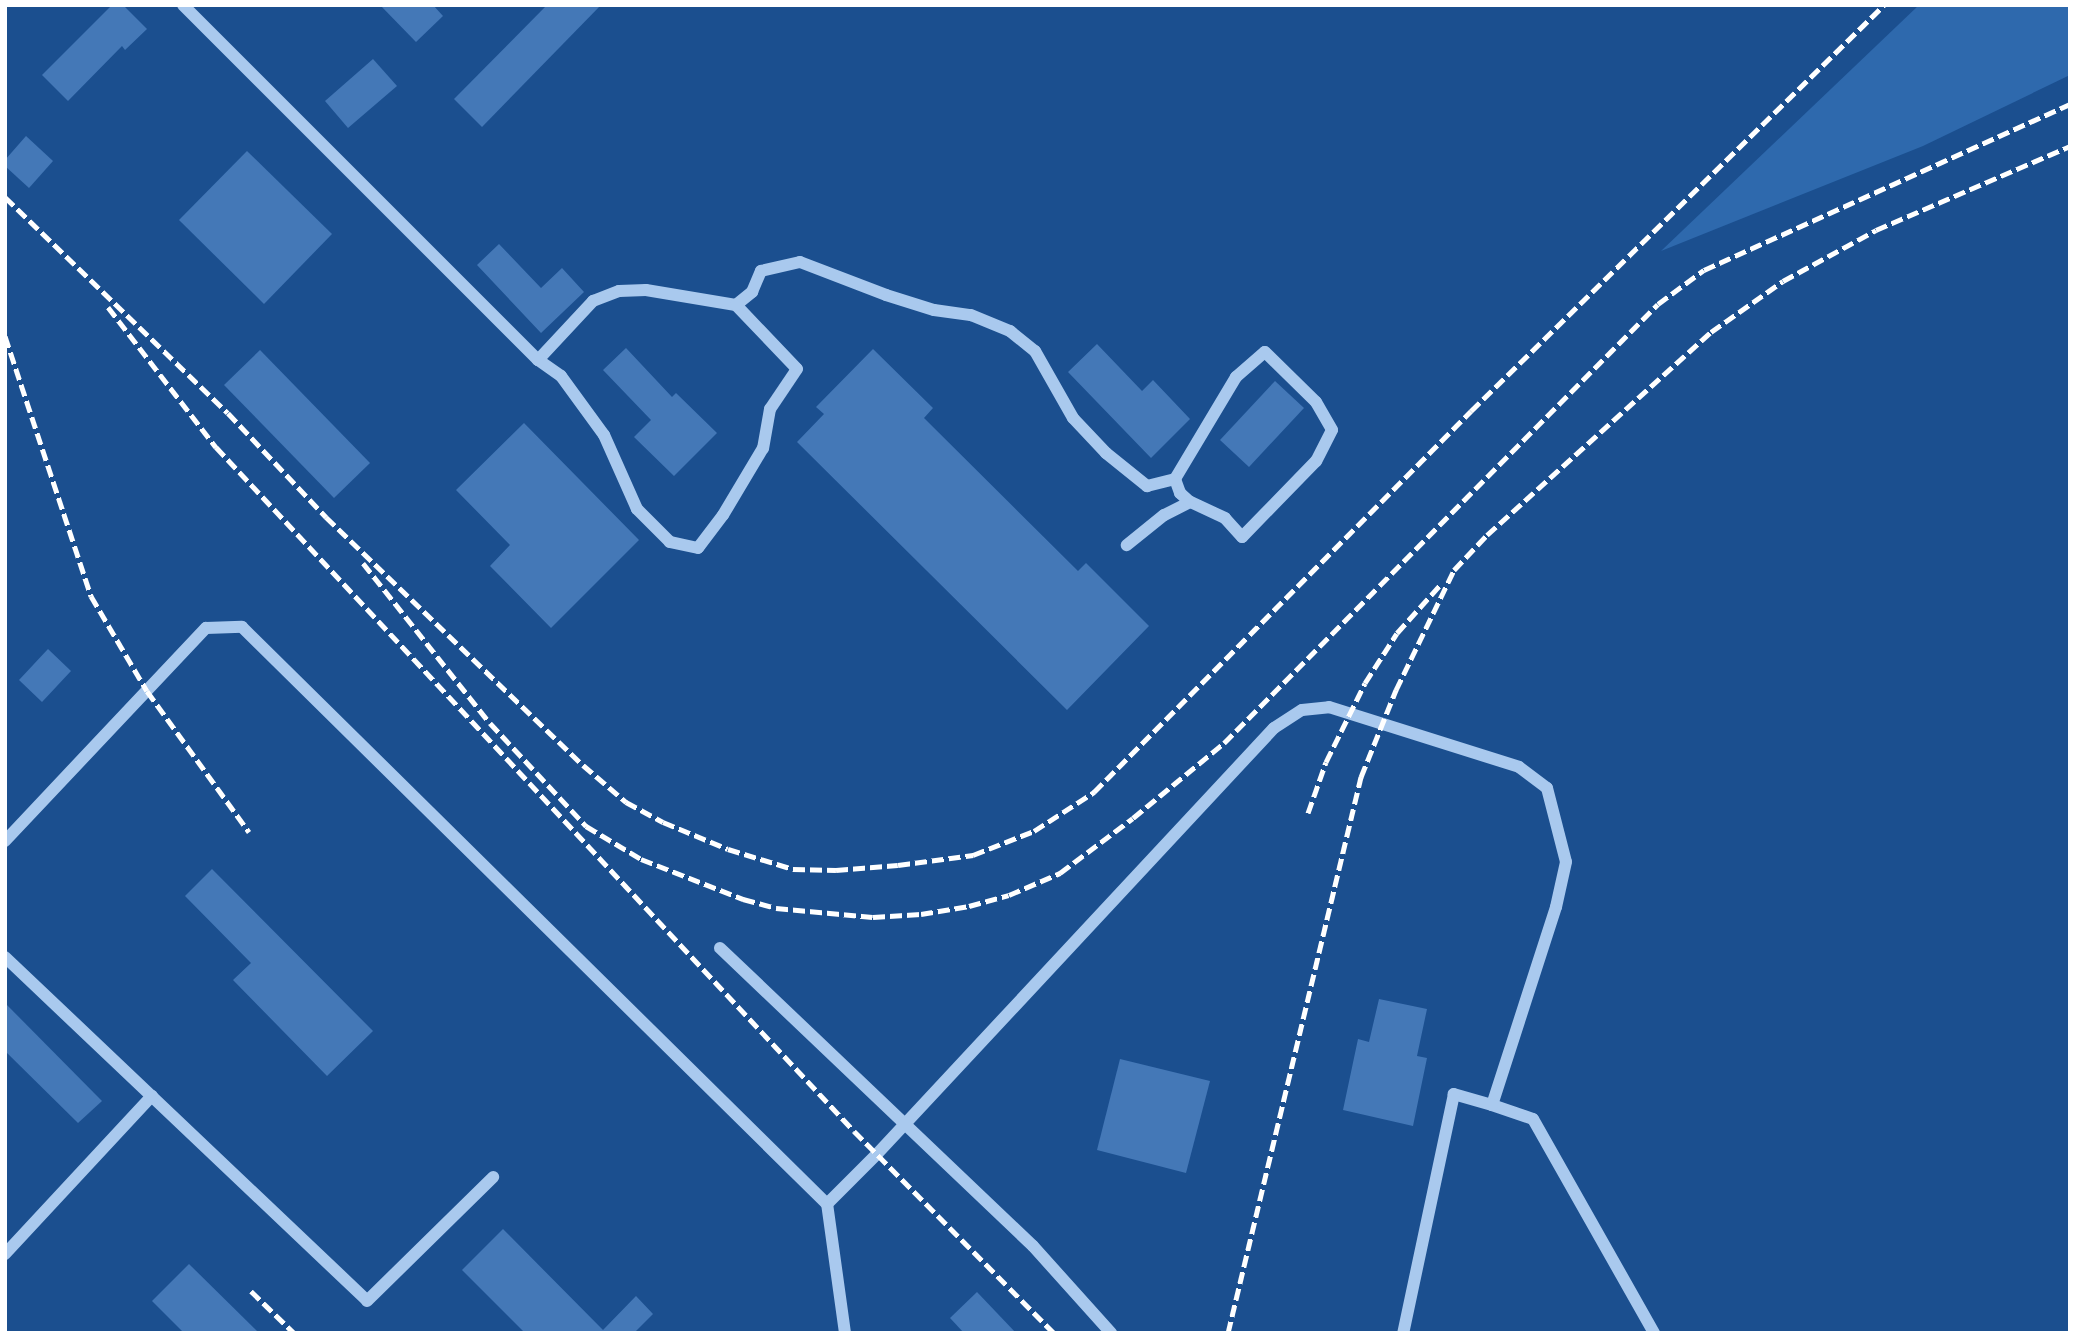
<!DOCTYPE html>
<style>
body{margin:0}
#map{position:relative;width:2075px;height:1338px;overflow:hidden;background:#1b4f8f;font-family:Overpass,sans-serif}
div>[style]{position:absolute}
.green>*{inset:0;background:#2e69ad}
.building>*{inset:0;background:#4478b7}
.minor>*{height:12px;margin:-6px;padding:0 6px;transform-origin:6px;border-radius:6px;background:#a9c9ee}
.rail>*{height:5px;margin-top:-2.5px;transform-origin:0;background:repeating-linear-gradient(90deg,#fff 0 12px,transparent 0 17px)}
span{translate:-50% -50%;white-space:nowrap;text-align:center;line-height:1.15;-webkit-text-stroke:5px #1b4f8f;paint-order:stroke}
.frame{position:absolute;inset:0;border:7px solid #fff;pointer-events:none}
</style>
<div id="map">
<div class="green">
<div style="clip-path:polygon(1919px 5px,2070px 5px,2070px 75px,1923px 146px,1661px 251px)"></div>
</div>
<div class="building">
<div style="clip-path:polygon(112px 5px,123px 5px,147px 29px,125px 50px,122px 46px,68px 101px,42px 75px)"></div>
<div style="clip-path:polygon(380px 5px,433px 5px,443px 16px,416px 42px)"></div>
<div style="clip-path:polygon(547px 5px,601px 5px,482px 127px,454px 99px)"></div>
<div style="clip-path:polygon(373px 59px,397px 86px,348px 128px,325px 101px)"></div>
<div style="clip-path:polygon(26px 136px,53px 161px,29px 188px,5px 166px,5px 160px)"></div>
<div style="clip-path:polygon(247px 151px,332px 234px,264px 304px,179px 220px)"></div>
<div style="clip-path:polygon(499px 244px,541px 288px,562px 268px,584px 292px,541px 333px,477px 265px)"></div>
<div style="clip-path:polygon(1097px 344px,1142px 391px,1153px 380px,1190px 419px,1151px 458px,1068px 372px)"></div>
<div style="clip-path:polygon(626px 348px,672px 397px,676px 393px,717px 433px,674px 476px,634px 437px,651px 420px,603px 370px)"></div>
<div style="clip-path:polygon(873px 349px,933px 408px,924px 418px,1078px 571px,1086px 563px,1149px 626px,1067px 710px,797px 442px,824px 414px,816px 407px)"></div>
<div style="clip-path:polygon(260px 350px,370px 463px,334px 498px,224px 385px)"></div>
<div style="clip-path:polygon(1275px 381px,1304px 408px,1249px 467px,1220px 440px)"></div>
<div style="clip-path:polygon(524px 423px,639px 540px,551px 628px,490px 566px,510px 545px,456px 490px)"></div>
<div style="clip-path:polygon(48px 649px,71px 671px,42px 702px,19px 680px)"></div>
<div style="clip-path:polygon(212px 869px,373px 1031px,327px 1076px,233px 980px,251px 963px,185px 896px)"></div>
<div style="clip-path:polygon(1379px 999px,1427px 1009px,1417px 1056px,1427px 1058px,1413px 1126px,1343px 1110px,1358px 1039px,1369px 1042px)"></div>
<div style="clip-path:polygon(5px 1003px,102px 1101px,78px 1123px,5px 1051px)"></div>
<div style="clip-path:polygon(1120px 1059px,1210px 1081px,1186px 1173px,1097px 1150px)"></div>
<div style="clip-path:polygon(503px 1229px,603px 1330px,636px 1296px,653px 1314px,634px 1333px,525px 1333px,462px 1270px)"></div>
<div style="clip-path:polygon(189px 1264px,259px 1333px,184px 1333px,152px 1301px)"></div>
<div style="clip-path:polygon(977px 1292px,1016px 1333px,964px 1333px,950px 1318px)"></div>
</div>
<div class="minor">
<div style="left:183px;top:5px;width:502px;rotate:45deg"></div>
<div style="left:538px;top:360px;width:81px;rotate:-47deg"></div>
<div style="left:593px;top:301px;width:28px;rotate:-21deg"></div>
<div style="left:619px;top:291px;width:27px;rotate:-2deg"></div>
<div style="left:646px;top:290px;width:91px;rotate:9.5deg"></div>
<div style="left:736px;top:305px;width:88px;rotate:46.4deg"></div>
<div style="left:797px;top:369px;width:48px;rotate:124deg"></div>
<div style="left:770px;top:409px;width:40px;rotate:100deg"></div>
<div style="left:763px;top:448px;width:78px;rotate:120.8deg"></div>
<div style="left:723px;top:515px;width:41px;rotate:127.1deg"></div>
<div style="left:698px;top:548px;width:29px;rotate:-168deg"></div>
<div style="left:670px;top:542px;width:47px;rotate:-135deg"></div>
<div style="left:637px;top:509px;width:81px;rotate:-114deg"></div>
<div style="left:604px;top:435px;width:73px;rotate:-126.1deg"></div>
<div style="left:561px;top:376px;width:28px;rotate:-145deg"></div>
<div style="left:736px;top:305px;width:21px;rotate:-39deg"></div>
<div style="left:752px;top:292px;width:23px;rotate:-67deg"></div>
<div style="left:761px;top:271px;width:40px;rotate:-13deg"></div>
<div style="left:800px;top:262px;width:92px;rotate:21deg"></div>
<div style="left:886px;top:295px;width:50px;rotate:17.4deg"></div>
<div style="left:934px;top:310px;width:37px;rotate:8deg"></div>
<div style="left:971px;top:315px;width:42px;rotate:22.3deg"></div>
<div style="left:1010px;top:331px;width:32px;rotate:39deg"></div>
<div style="left:1035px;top:351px;width:77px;rotate:60.4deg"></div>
<div style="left:1073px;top:418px;width:48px;rotate:46.7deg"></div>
<div style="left:1106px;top:453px;width:53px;rotate:38.8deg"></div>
<div style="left:1147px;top:486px;width:29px;rotate:-14deg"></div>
<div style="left:1175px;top:479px;width:119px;rotate:-59.1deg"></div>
<div style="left:1236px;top:377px;width:38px;rotate:-41deg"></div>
<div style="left:1265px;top:352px;width:71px;rotate:44.4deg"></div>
<div style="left:1316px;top:402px;width:32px;rotate:60deg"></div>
<div style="left:1332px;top:430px;width:35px;rotate:117deg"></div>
<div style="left:1316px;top:461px;width:106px;rotate:134.2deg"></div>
<div style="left:1242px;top:537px;width:25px;rotate:-132deg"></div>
<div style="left:1225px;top:518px;width:38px;rotate:-155deg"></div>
<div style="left:1190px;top:502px;width:29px;rotate:153deg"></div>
<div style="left:1164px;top:515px;width:48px;rotate:141deg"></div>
<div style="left:1175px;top:479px;width:15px;rotate:70deg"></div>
<div style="left:1180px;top:493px;width:13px;rotate:42deg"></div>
<div style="left:5px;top:841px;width:293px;rotate:-46.7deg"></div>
<div style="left:206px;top:628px;width:36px;rotate:-2deg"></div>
<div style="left:242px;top:627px;width:822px;rotate:44.61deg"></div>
<div style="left:720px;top:948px;width:432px;rotate:43.6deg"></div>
<div style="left:1033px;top:1246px;width:117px;rotate:48.1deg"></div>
<div style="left:5px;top:957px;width:499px;rotate:43.5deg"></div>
<div style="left:367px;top:1301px;width:177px;rotate:-44.5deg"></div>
<div style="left:1492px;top:1105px;width:43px;rotate:18.9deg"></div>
<div style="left:1533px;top:1119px;width:246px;rotate:60.5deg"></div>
<div style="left:5px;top:1254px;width:216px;rotate:-47.1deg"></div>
<div style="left:845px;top:1333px;width:130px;rotate:-97.9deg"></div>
<div style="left:827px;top:1204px;width:71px;rotate:-45deg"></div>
<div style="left:877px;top:1154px;width:582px;rotate:-47.02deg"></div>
<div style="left:1274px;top:728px;width:33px;rotate:-33deg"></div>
<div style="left:1302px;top:710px;width:27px;rotate:-6deg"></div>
<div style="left:1329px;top:707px;width:199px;rotate:17.5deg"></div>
<div style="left:1519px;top:767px;width:35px;rotate:37deg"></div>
<div style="left:1547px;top:788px;width:76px;rotate:75.6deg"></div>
<div style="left:1566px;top:862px;width:46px;rotate:102.5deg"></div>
<div style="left:1556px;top:907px;width:208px;rotate:107.9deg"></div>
<div style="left:1492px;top:1105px;width:40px;rotate:-164deg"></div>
<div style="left:1454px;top:1094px;width:244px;rotate:102deg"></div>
</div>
<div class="rail">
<div style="left:5px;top:197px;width:310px;rotate:44.1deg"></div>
<div style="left:228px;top:413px;width:143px;rotate:46.7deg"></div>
<div style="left:326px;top:517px;width:357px;rotate:44deg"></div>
<div style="left:583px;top:765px;width:57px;rotate:40.7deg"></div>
<div style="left:626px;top:802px;width:42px;rotate:28.4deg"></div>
<div style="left:663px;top:822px;width:70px;rotate:22.6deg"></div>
<div style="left:728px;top:849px;width:68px;rotate:17.1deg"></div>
<div style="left:793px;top:869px;width:43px;rotate:1.3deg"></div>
<div style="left:836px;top:870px;width:62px;rotate:-4.6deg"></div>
<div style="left:898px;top:865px;width:76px;rotate:-7.6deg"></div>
<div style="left:973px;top:855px;width:66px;rotate:-21.5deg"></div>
<div style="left:1034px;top:831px;width:72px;rotate:-33deg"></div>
<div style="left:1094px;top:792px;width:536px;rotate:-45.3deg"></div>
<div style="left:1471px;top:411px;width:579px;rotate:-44.51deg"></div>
<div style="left:108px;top:307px;width:177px;rotate:52.4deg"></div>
<div style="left:216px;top:447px;width:935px;rotate:46.99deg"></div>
<div style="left:854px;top:1131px;width:284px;rotate:45.3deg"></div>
<div style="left:5px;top:336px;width:274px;rotate:71.7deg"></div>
<div style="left:91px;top:596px;width:110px;rotate:59.5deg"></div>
<div style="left:147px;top:691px;width:174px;rotate:54.1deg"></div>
<div style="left:363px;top:563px;width:204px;rotate:51.6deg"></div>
<div style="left:490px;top:723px;width:141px;rotate:47deg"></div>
<div style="left:586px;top:826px;width:64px;rotate:31deg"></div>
<div style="left:641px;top:859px;width:110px;rotate:21.4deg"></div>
<div style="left:743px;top:899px;width:34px;rotate:15deg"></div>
<div style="left:776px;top:908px;width:97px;rotate:5.3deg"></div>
<div style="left:873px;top:917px;width:48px;rotate:-3.6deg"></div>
<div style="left:921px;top:914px;width:49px;rotate:-9.5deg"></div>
<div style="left:969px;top:906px;width:41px;rotate:-15.4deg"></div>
<div style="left:1009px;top:895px;width:56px;rotate:-23.3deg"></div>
<div style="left:1060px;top:873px;width:91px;rotate:-37deg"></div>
<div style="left:1133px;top:818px;width:118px;rotate:-39.5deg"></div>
<div style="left:1224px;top:743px;width:617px;rotate:-45.33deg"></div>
<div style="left:1658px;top:304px;width:57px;rotate:-36.5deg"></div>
<div style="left:1704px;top:270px;width:402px;rotate:-24.4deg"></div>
<div style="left:1308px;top:813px;width:54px;rotate:-70.6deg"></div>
<div style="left:1326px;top:762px;width:88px;rotate:-63.7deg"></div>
<div style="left:1365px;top:683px;width:59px;rotate:-57.4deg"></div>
<div style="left:1397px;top:633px;width:64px;rotate:-48.1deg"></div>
<div style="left:251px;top:1291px;width:60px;rotate:44.3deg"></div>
<div style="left:1228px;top:1333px;width:572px;rotate:-76.55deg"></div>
<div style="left:1361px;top:777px;width:94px;rotate:-68.1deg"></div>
<div style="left:1396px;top:690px;width:133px;rotate:-64.2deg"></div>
<div style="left:1454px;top:570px;width:48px;rotate:-46.7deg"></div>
<div style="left:1487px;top:535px;width:302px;rotate:-42.2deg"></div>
<div style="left:1711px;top:332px;width:88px;rotate:-35.3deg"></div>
<div style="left:1783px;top:281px;width:106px;rotate:-28.7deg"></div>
<div style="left:1876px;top:230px;width:211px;rotate:-23.4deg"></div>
</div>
<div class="frame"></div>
</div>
